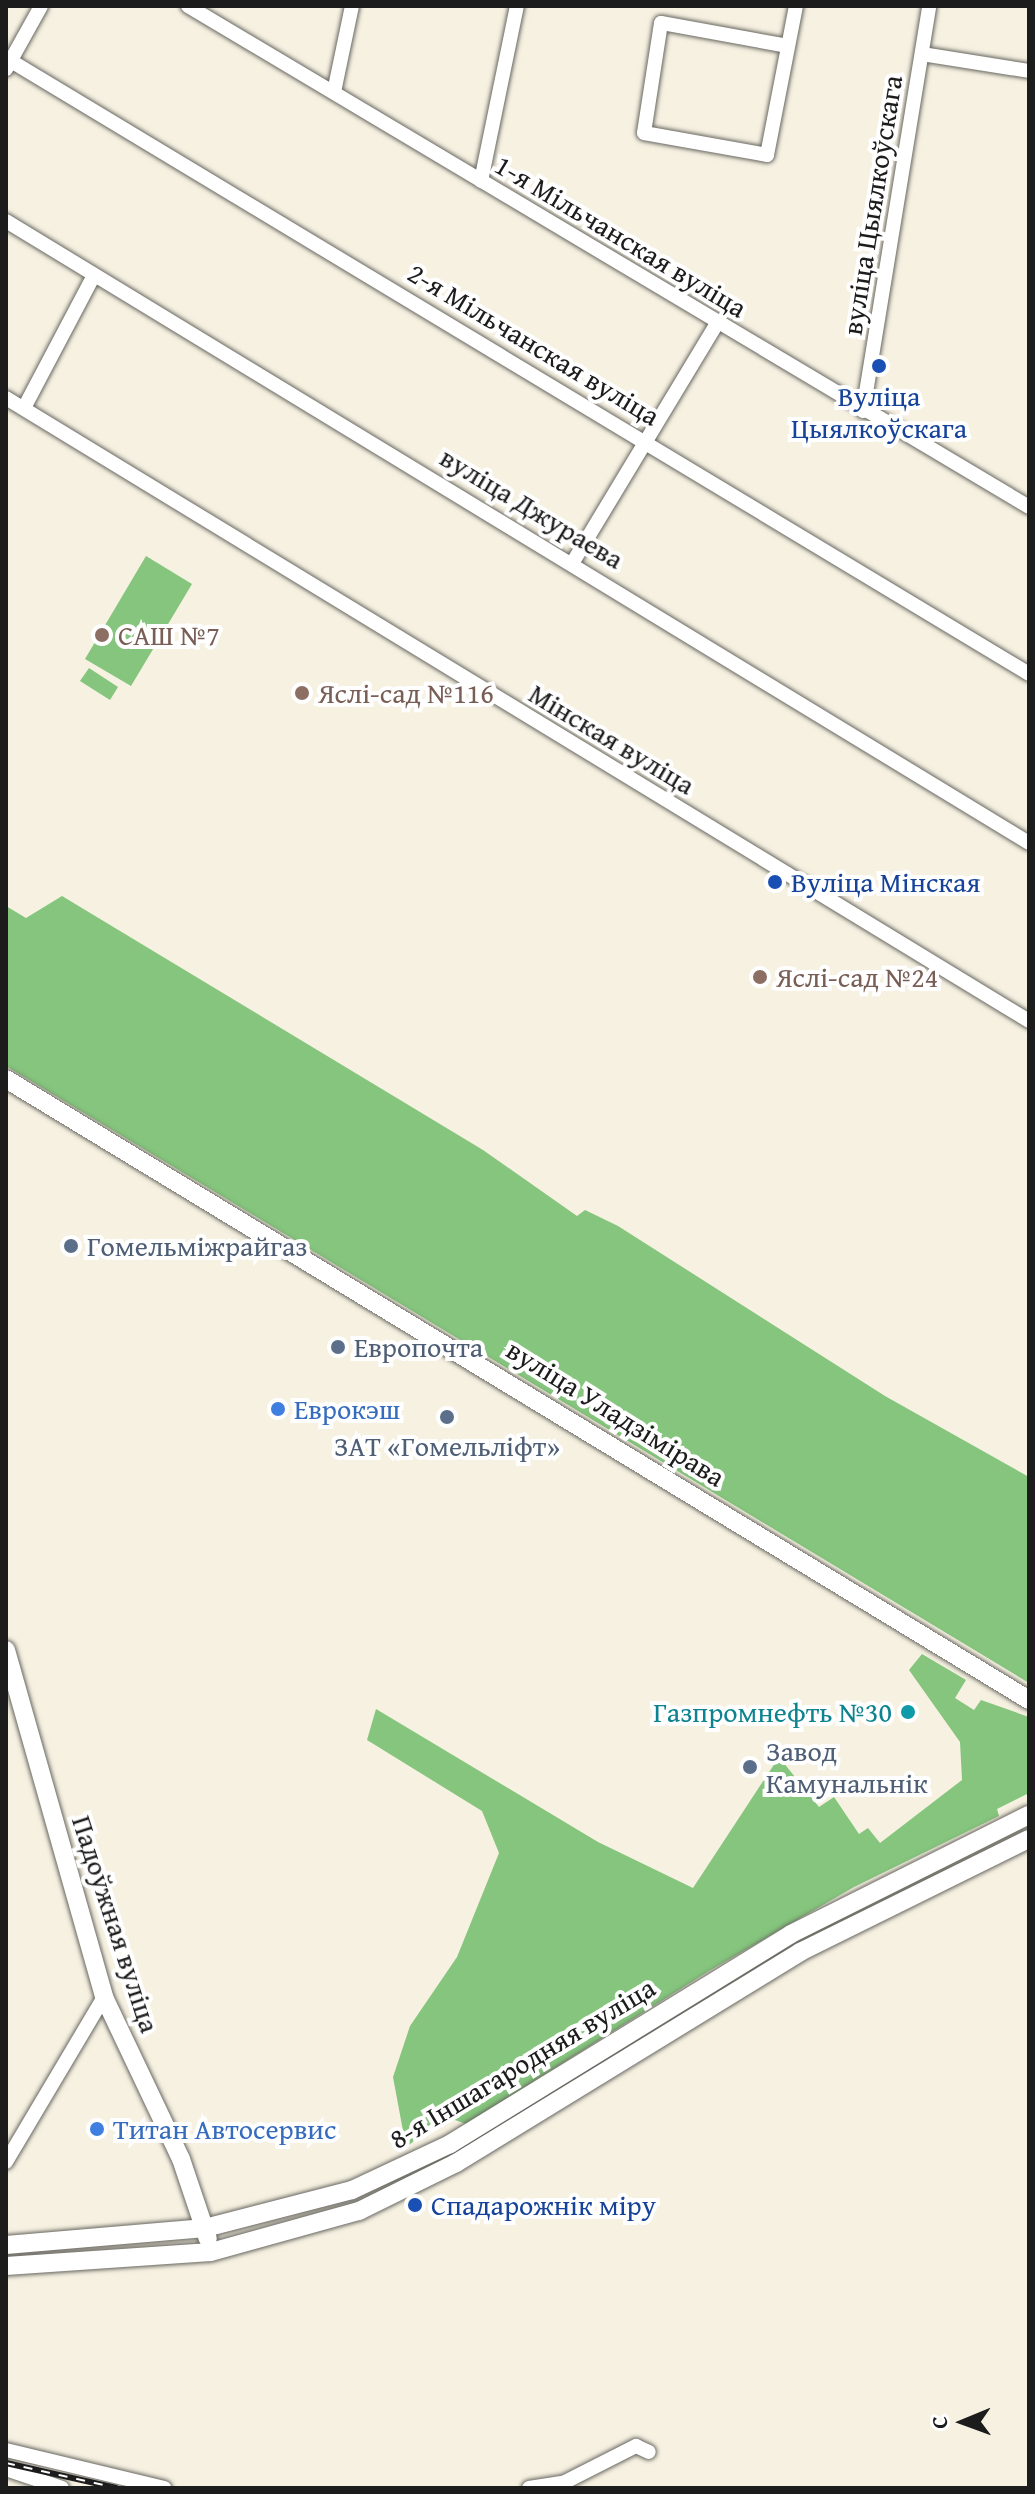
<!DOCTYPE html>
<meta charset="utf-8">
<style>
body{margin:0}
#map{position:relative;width:1035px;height:2494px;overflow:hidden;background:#f6f1e1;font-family:"Gentium Book Plus",serif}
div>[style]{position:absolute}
.green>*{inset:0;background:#85c57d}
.roads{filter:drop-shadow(0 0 2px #686761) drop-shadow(0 0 2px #686761)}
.minor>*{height:14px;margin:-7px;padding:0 7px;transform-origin:7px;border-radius:7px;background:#fff}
.major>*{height:18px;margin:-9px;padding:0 9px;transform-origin:9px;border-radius:9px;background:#fff}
.rail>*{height:6px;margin-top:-3px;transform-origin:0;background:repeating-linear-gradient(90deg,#fff 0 9px,#1c1c1c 0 18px);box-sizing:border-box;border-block:2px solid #1c1c1c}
.dots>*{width:22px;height:22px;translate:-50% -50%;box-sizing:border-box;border:4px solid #fff;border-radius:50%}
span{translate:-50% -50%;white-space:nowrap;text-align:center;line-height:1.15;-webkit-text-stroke:8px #fff;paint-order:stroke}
.street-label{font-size:28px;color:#1c1c1c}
.transit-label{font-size:28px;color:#164399}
.left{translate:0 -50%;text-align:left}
.education-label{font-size:28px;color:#785e54}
.service-label{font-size:28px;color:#4e5e75}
.shop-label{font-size:28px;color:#366cbe}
.culture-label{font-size:28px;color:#0d838f}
.right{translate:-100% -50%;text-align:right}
.frame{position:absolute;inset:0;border:8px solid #1c1c1c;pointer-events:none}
.north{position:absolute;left:923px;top:2382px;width:80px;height:80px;-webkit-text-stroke:6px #fff;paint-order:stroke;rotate:269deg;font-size:22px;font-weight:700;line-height:32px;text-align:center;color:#1c1c1c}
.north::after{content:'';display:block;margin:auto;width:28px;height:36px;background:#1c1c1c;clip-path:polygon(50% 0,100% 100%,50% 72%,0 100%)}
</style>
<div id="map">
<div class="green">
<div style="clip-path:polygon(146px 556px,192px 584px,131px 686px,85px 659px)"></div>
<div style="clip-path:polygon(89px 668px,118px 687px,110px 700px,80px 681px)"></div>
<div style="clip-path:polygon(62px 896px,483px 1150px,577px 1216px,585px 1210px,618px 1226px,885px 1396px,1029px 1477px,1029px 1683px,6px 1066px,6px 906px,26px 918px)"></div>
<div style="clip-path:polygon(922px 1654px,966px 1680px,955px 1698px,974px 1710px,981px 1700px,1029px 1717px,1029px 1793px,997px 1809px,999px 1816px,854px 1887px,709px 1971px,466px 2124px,447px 2117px,406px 2147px,393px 2077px,410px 2026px,457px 1957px,499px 1853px,482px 1811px,367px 1740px,376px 1709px,598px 1842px,693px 1888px,779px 1757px,819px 1807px,834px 1797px,859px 1834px,868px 1828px,880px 1843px,962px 1780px,960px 1742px,909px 1670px)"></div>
</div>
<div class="roads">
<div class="minor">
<div style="left:188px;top:6px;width:979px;rotate:30.78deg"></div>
<div style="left:788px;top:46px;width:129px;rotate:-169.7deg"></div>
<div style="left:661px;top:23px;width:111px;rotate:98.8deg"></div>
<div style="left:644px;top:133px;width:125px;rotate:10.1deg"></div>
<div style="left:767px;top:155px;width:152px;rotate:-79deg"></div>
<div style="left:922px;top:54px;width:108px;rotate:9deg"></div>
<div style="left:11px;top:61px;width:1188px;rotate:31.05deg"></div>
<div style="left:6px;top:69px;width:72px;rotate:-60.9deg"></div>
<div style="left:334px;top:92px;width:88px;rotate:-78.2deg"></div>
<div style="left:481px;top:181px;width:179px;rotate:-78.4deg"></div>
<div style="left:6px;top:221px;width:1197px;rotate:31.3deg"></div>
<div style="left:6px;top:398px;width:1198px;rotate:31.34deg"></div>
<div style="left:24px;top:408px;width:150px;rotate:-62.2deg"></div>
<div style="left:863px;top:411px;width:410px;rotate:-80.7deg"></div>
<div style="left:573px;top:562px;width:277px;rotate:-58.9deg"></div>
<div style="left:6px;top:2162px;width:192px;rotate:-59.3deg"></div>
<div style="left:6px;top:2450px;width:163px;rotate:13.5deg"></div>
<div style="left:6px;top:2469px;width:59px;rotate:18.7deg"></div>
<div style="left:529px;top:2488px;width:36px;rotate:-9deg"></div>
<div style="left:565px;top:2482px;width:80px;rotate:-26.9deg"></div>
<div style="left:636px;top:2446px;width:14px;rotate:25deg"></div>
</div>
<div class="major">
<div style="left:6px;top:1079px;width:1197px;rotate:31.26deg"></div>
<div style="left:6px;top:1650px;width:361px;rotate:74.2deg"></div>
<div style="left:104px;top:1997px;width:179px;rotate:64.6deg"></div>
<div style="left:181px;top:2159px;width:84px;rotate:71.4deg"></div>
<div style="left:6px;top:2245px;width:200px;rotate:-4.9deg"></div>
<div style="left:205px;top:2228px;width:152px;rotate:-14.5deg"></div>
<div style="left:352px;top:2190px;width:108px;rotate:-25.1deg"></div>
<div style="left:450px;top:2144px;width:400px;rotate:-31.6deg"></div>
<div style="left:791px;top:1934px;width:266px;rotate:-26.6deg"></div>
<div style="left:6px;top:2266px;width:205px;rotate:-3.9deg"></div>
<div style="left:211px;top:2252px;width:154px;rotate:-15.5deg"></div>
<div style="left:359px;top:2211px;width:108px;rotate:-26.3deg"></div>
<div style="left:456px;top:2163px;width:404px;rotate:-31.5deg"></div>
<div style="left:800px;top:1952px;width:255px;rotate:-26.3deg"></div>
</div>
</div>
<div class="rail">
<div style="left:6px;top:2463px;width:114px;rotate:12.7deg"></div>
</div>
<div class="dots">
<div style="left:879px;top:366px;background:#1a4fb4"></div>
<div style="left:102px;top:635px;background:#8d6e63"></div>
<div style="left:302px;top:693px;background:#8d6e63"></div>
<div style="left:775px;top:882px;background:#1a4fb4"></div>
<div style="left:760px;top:977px;background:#8d6e63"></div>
<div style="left:71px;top:1246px;background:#5c6f8a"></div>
<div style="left:338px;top:1347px;background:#5c6f8a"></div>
<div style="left:278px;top:1409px;background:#3f7fe0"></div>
<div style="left:447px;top:1417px;background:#5c6f8a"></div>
<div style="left:908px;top:1712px;background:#0f9aa8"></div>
<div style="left:750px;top:1767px;background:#5c6f8a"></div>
<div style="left:97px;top:2129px;background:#3f7fe0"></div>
<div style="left:415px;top:2205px;background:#1a4fb4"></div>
</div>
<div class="street-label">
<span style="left:872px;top:205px;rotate:-81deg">вуліца Цыялкоўскага</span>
<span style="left:621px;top:236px;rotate:31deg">1-я Мільчанская вуліца</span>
<span style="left:534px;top:344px;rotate:31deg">2-я Мільчанская вуліца</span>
<span style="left:532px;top:508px;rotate:31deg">вуліца Джураева</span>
<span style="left:612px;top:739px;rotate:31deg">Мінская вуліца</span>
<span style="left:616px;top:1413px;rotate:32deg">вуліца Уладзімірава</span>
<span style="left:116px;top:1924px;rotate:72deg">Падоўжная вуліца</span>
<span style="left:522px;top:2063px;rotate:-31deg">8-я Іншагародняя вуліца</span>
</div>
<div class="transit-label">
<span style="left:879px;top:412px">Вуліца<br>Цыялкоўскага</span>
<span class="left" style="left:791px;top:882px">Вуліца Мінская</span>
<span class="left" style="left:431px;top:2205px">Спадарожнік міру</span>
</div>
<div class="education-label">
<span class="left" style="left:118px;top:635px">САШ №7</span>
<span class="left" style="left:318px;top:693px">Яслі-сад №116</span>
<span class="left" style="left:776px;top:977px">Яслі-сад №24</span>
</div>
<div class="service-label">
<span class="left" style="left:87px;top:1246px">Гомельміжрайгаз</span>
<span class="left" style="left:354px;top:1347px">Европочта</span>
<span style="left:447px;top:1446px">ЗАТ «Гомельліфт»</span>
<span class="left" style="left:766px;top:1767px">Завод<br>Камунальнік</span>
</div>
<div class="shop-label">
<span class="left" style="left:294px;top:1409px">Еврокэш</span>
<span class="left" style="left:113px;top:2129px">Титан Автосервис</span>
</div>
<div class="culture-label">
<span class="right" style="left:892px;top:1712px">Газпромнефть №30</span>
</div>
<div class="frame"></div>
<div class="north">С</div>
</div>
